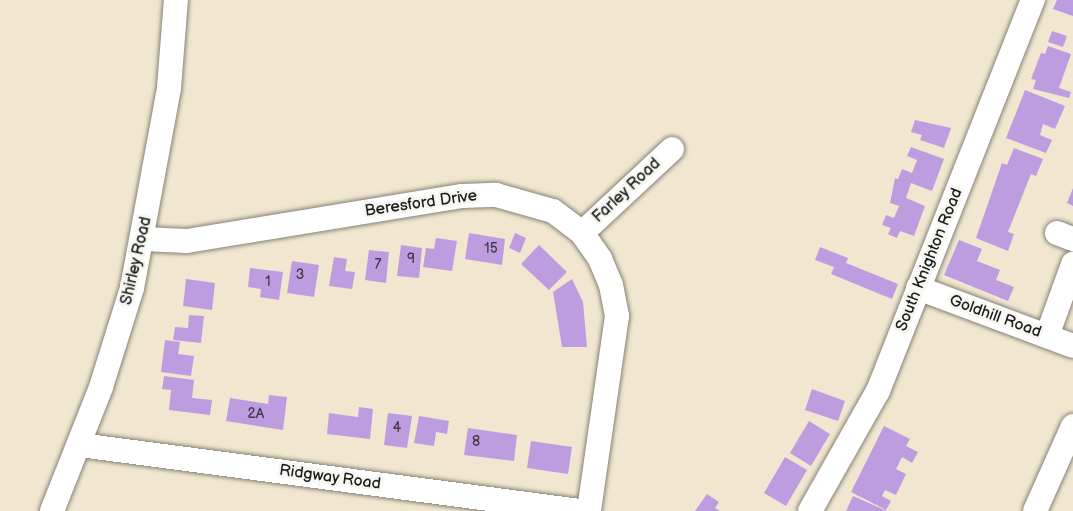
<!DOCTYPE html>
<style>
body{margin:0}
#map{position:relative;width:1073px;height:511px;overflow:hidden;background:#f1e7d1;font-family:"Balsamiq Sans",sans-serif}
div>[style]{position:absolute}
.building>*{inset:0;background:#bd9de0}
.roads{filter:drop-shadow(0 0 2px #868276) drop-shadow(0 0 2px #868276)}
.street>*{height:24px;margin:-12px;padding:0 12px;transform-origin:12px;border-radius:12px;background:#fff}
span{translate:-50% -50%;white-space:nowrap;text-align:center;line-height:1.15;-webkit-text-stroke:6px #f6f6f2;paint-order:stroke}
.number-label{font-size:14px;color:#443c4d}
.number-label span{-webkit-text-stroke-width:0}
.street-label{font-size:16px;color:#1c1c1c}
</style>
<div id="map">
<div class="building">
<div style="clip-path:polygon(1057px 0,1073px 0,1073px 16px,1053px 9px)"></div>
<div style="clip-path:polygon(1052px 31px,1067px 36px,1063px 47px,1048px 42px)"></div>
<div style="clip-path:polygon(1048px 46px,1071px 54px,1059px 88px,1071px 92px,1069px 98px,1033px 89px,1036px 80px,1031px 79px,1041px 53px,1045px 54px)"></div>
<div style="clip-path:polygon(1025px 90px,1065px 106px,1055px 129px,1043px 124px,1040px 135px,1052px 140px,1046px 153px,1006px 138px)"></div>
<div style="clip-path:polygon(915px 120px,951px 128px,944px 148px,920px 140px,922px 135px,911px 132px)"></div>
<div style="clip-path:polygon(911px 147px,944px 159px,932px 191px,911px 183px,906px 198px,925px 206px,914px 236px,900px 231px,897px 238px,888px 234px,891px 228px,882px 225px,886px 215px,894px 218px,899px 206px,890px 203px,895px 178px,898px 179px,902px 169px,912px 173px,917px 160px,907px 156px)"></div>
<div style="clip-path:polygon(1014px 148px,1043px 159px,1036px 176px,1031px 174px,1008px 232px,1014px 234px,1008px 251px,976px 238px,1002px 163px,1007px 165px)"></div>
<div style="clip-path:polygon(1073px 188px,1073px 206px,1067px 203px)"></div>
<div style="clip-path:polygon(469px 233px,505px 239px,502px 265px,465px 259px)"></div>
<div style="clip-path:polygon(515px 233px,526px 238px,520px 253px,509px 248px)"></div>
<div style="clip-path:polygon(436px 238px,457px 241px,452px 271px,423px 267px,426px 248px,434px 249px)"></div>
<div style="clip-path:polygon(959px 240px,982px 249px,977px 261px,1000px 270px,996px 280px,1014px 287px,1008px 301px,944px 275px)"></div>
<div style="clip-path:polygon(401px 245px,422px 248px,419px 278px,397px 276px)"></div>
<div style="clip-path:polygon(539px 245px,567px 272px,549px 290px,521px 264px)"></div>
<div style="clip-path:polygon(820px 247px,848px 258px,846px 263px,898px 284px,892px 299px,831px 274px,834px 267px,815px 260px)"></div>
<div style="clip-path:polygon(369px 250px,389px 252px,386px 283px,365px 280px)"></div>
<div style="clip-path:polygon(334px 257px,347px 259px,345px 271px,355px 272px,352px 289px,329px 286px)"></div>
<div style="clip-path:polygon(292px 261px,319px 265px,314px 297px,287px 293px)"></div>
<div style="clip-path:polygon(250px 268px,283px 272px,279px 300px,260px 297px,261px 289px,248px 287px)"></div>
<div style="clip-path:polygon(186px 279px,215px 283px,212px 310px,183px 306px)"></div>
<div style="clip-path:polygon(572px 279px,583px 302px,587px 347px,562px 347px,553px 292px)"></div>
<div style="clip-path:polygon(189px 315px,204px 316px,201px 343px,173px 340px,175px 327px,188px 328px)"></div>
<div style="clip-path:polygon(165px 340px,180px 342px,178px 354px,194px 356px,191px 376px,161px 372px)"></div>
<div style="clip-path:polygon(164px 376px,194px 380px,192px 398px,212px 400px,210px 415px,169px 410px,171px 390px,162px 389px)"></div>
<div style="clip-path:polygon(812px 389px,845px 401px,838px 421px,805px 410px)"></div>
<div style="clip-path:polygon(269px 395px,287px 397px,283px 430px,226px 421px,230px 398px,268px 404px)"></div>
<div style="clip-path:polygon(359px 407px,373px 409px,370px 439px,327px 434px,329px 413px,358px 417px)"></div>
<div style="clip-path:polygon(388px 413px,412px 416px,407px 448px,384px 445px)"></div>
<div style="clip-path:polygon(419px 416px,449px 421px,447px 434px,436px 432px,434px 446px,414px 443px)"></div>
<div style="clip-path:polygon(809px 421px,830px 434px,811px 466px,790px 453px)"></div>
<div style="clip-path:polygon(884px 426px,910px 439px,906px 446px,918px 452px,912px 463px,902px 457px,896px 469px,906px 474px,896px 495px,885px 490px,882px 496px,891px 501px,886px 510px,851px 492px)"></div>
<div style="clip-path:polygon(468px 428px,517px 435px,514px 461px,464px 455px)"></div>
<div style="clip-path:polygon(531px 441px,572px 447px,568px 474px,527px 468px)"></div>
<div style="clip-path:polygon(785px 457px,807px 470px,786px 506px,764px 493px)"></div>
<div style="clip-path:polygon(707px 494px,719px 502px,715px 508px,720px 511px,695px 511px)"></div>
<div style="clip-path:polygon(853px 496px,887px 511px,846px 511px)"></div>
</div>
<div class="roads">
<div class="street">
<div style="left:582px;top:233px;width:123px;rotate:-43deg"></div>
<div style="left:1057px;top:233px;width:17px;rotate:21deg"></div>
<div style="left:143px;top:239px;width:44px;rotate:2.6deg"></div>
<div style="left:187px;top:241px;width:279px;rotate:-9.3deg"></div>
<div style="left:462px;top:196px;width:34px;rotate:-2deg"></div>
<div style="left:496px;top:195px;width:59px;rotate:15.7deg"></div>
<div style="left:553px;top:211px;width:36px;rotate:37deg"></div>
<div style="left:582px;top:233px;width:32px;rotate:55deg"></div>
<div style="left:600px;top:259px;width:28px;rotate:67deg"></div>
<div style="left:611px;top:285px;width:32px;rotate:79deg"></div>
<div style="left:617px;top:316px;width:197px;rotate:98.2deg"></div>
<div style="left:918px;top:288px;width:165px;rotate:20.5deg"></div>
<div style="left:1047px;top:336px;width:77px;rotate:-70.1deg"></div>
<div style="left:80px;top:445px;width:504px;rotate:7.52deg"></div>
<div style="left:52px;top:511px;width:133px;rotate:-68.4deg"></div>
<div style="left:101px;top:387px;width:104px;rotate:-72.6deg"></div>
<div style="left:132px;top:288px;width:203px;rotate:-79.5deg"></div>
<div style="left:169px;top:88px;width:88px;rotate:-85.5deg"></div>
<div style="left:810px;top:511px;width:138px;rotate:-60.5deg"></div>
<div style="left:878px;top:391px;width:421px;rotate:-68.4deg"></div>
<div style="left:1035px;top:511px;width:93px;rotate:-65.9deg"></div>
</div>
</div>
<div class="number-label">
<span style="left:491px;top:249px">15</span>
<span style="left:411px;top:259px">9</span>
<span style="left:378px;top:265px">7</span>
<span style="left:300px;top:275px">3</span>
<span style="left:268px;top:282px">1</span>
<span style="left:256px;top:414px">2A</span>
<span style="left:397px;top:428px">4</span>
<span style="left:476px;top:442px">8</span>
</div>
<div class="street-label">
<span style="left:627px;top:191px;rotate:-43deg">Farley Road</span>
<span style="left:421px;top:204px;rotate:-8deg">Beresford Drive</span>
<span style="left:930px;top:260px;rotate:-68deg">South Knighton Road</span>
<span style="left:137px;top:261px;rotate:-77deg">Shirley Road</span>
<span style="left:995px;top:317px;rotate:20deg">Goldhill Road</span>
<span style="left:330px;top:478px;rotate:8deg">Ridgway Road</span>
</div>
</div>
